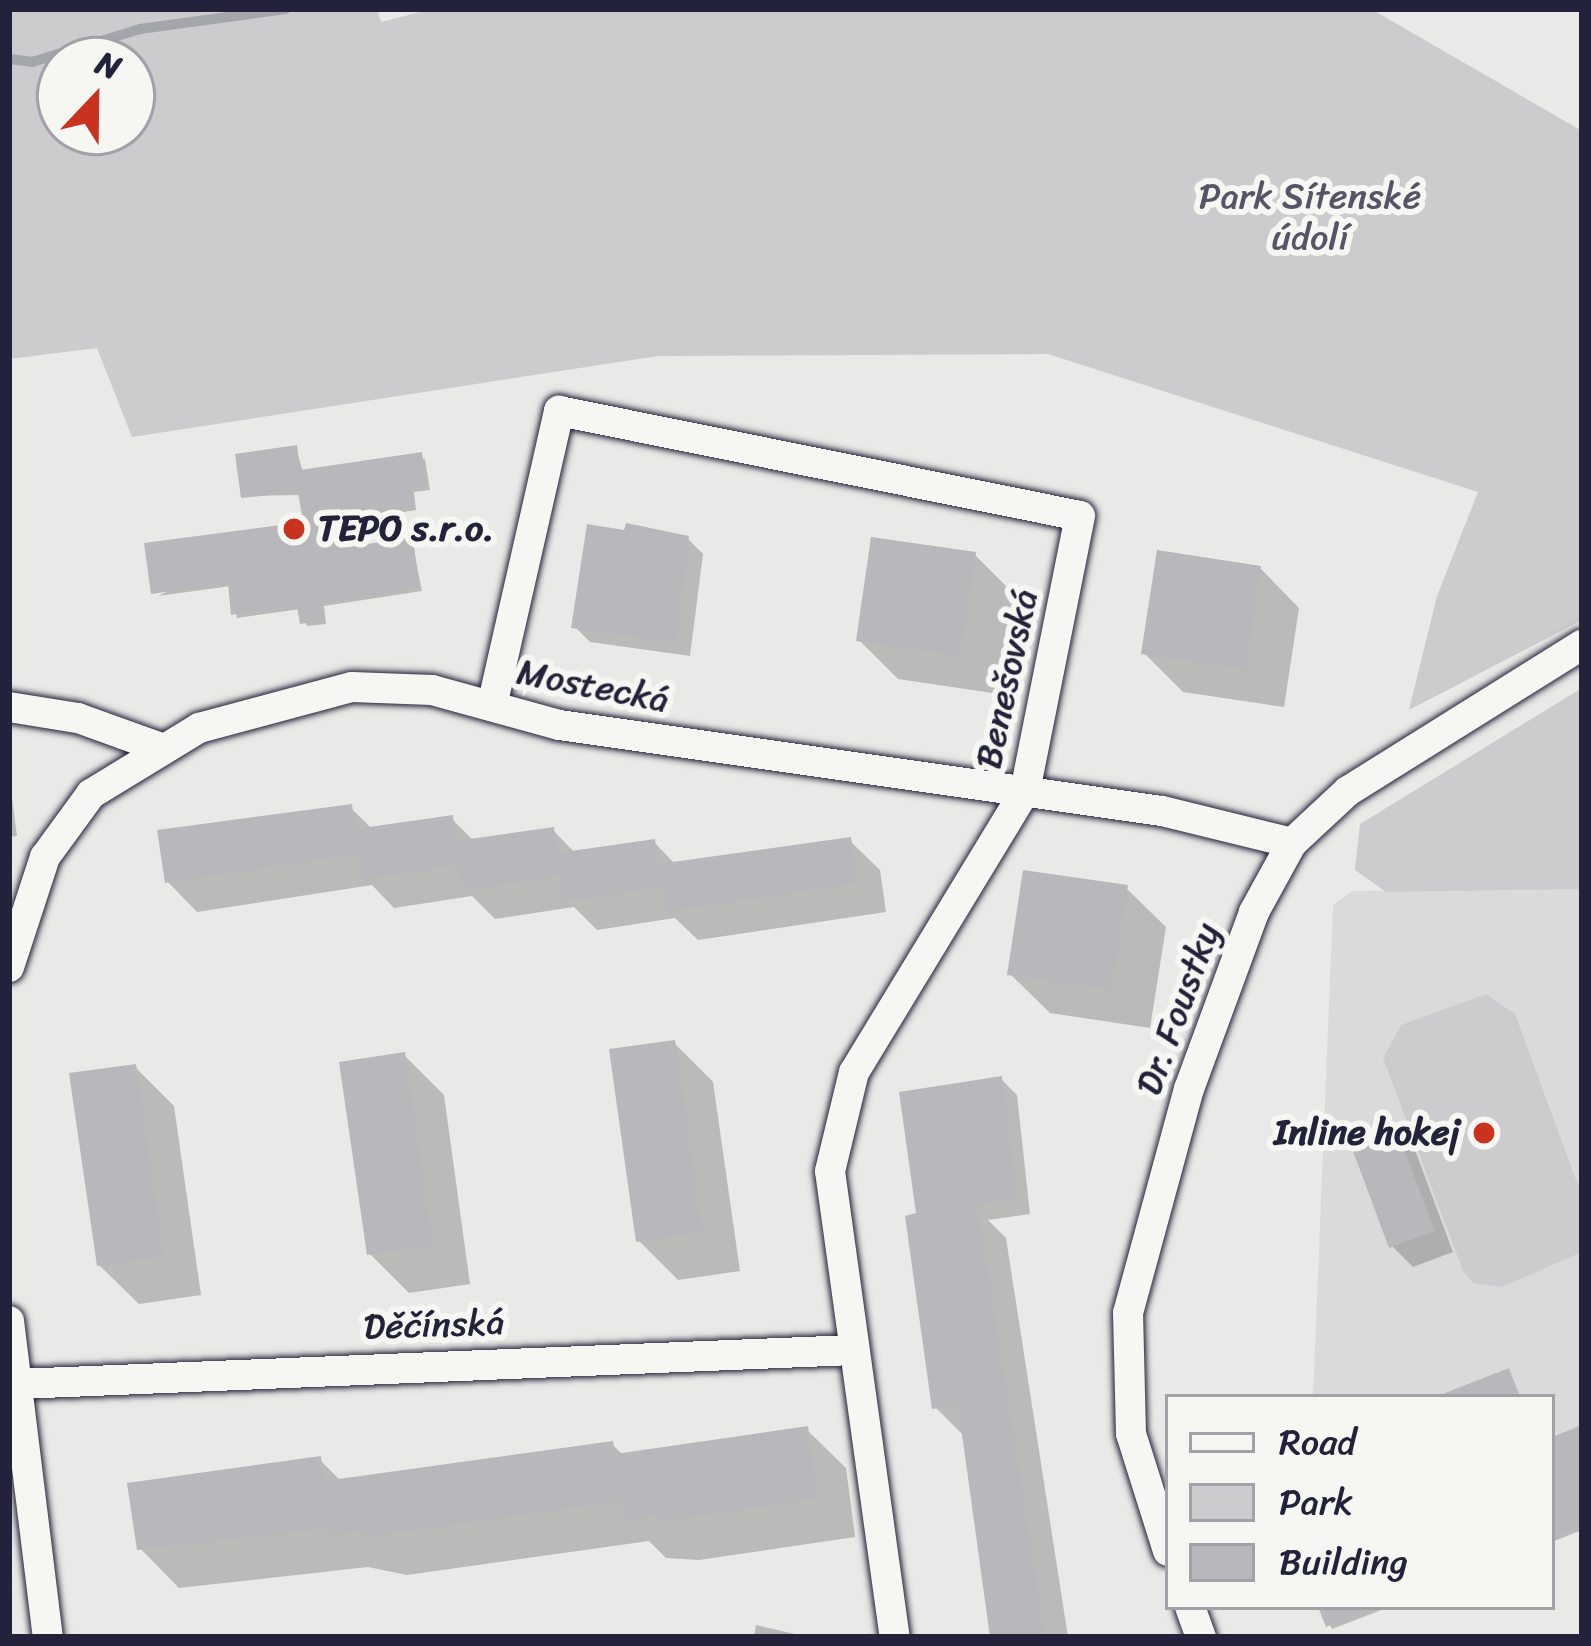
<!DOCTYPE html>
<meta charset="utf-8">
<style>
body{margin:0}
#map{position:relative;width:1591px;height:1646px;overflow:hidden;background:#e9e9e7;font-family:Sriracha,sans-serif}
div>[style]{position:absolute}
.built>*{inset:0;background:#dadada}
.green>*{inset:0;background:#ccccce}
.shadow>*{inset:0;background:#0003}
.stream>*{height:10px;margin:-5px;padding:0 5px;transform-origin:5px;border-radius:5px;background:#a5a5ac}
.building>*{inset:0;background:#b8b8bc}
.roads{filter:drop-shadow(0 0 3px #22223b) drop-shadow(0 0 3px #22223b)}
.minor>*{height:30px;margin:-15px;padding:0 15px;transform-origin:15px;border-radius:15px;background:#f6f6f2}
.dots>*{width:33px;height:33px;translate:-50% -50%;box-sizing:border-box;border:6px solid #f6f6f2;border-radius:50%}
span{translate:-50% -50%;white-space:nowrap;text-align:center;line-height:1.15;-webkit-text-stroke:12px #f6f6f2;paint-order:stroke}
.park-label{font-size:36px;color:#555567}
.poi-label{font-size:36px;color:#22223b;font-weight:700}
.left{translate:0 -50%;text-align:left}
.right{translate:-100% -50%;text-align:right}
.street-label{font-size:36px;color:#22223b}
.frame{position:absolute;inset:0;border:12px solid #22223b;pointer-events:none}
.legend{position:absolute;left:1165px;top:1394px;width:390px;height:216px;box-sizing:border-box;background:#f6f6f2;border:3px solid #a1a1a9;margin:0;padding:15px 21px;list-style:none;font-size:36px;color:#22223b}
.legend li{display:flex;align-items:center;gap:24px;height:60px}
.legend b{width:60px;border:3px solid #a1a1a9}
.north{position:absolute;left:36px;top:36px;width:120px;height:120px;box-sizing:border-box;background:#f6f6f2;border:3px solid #a1a1a9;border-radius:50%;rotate:22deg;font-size:33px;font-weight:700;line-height:48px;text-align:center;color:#22223b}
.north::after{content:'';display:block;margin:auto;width:42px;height:54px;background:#c8321e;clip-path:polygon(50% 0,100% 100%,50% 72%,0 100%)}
</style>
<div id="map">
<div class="built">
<div style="clip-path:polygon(1582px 889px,1582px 1525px,1552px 1537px,1552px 1397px,1313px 1397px,1333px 905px,1352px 891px)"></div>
</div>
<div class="green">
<div style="clip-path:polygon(evenodd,9px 9px,377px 9px,381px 22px,432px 9px,1371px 9px,1582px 131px,1582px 620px,1409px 710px,1437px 596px,1478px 492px,1048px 354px,658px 356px,132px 437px,97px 348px,9px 359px,9px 9px,60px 60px,132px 60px,132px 132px,60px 132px,60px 60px)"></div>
<div style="clip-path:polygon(1582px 688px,1582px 889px,1386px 892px,1355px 870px,1360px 824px)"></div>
<div style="clip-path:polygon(1486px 994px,1515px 1014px,1582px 1196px,1582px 1252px,1502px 1287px,1473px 1283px,1463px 1271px,1383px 1058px,1401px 1025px)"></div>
</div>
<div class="shadow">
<div style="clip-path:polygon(296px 448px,303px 472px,425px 459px,430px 490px,414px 492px,416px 510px,345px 522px,345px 551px,412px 540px,422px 591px,324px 606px,326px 624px,307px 626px,301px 609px,237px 618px,231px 586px,158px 596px,306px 524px,302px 495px,244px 496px)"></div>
<div style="clip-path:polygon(688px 539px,703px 554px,690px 656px,590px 642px,574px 626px)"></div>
<div style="clip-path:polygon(1159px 553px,1260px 568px,1299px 608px,1284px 707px,1183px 692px,1144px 653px)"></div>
<div style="clip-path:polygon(975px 555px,1014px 594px,999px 694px,898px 679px,859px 640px)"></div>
<div style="clip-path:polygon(9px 776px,17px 836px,9px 837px)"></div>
<div style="clip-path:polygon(350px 807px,373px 830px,452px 819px,474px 841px,553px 830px,575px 853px,654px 842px,676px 865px,850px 841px,880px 870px,886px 912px,698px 940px,675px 918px,597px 930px,574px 907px,495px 919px,472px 896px,394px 908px,372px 885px,197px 912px,168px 882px)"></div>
<div style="clip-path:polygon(1126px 888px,1166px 927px,1150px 1028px,1050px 1013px,1010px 974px)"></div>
<div style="clip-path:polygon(674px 1043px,713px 1082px,740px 1271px,678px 1280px,638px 1240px)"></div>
<div style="clip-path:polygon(404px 1055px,444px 1095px,470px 1284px,409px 1293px,369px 1253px)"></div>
<div style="clip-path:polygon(135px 1067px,174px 1106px,201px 1295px,139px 1304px,99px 1265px)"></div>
<div style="clip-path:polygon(1001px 1079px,1017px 1095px,1030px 1214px,988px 1220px,1006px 1238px,1068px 1637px,993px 1637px,965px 1437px,935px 1407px,923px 1216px)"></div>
<div style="clip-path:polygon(1395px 1130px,1415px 1150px,1453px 1252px,1413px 1267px,1392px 1246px)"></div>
<div style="clip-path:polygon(1582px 1428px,1582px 1530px,1552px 1542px,1552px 1440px)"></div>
<div style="clip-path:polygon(806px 1429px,846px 1468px,855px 1537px,699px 1560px,666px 1558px,649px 1541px,407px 1575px,368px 1567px,179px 1588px,140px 1548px,319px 1459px,342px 1482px,612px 1444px,623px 1455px)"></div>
<div style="clip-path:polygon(1321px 1607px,1389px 1607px,1332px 1629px)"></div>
</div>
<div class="stream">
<div style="left:9px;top:59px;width:23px;rotate:7deg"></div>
<div style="left:32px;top:62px;width:113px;rotate:-17deg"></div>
<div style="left:140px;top:29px;width:147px;rotate:-7.8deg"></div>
</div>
<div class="building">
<div style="clip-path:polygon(297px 445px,300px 470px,422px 452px,427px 486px,411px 489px,414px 507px,342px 518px,342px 548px,413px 537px,419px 588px,321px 603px,324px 620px,300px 624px,297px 606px,231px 615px,228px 583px,151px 594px,144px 543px,303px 522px,298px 492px,241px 498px,235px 454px)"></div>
<div style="clip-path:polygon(626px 523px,689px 536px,676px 643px,571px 628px,587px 524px,624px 530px)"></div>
<div style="clip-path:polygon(871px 537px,976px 552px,960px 656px,856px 641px)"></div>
<div style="clip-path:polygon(1157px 550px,1261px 566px,1246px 669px,1141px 654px)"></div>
<div style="clip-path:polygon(352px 804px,355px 829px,453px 815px,456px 841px,554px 827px,557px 853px,655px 839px,658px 864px,851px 837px,858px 883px,666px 912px,662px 887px,564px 902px,560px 876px,463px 891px,459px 865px,362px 880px,358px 854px,165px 883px,157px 830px)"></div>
<div style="clip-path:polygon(1023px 870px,1128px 885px,1111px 990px,1007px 975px)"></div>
<div style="clip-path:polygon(675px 1040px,702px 1232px,636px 1242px,609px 1049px)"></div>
<div style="clip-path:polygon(405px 1052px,432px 1245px,367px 1255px,339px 1062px)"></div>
<div style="clip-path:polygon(136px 1064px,163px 1257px,97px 1266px,69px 1073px)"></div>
<div style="clip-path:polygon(1002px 1076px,1017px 1199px,977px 1205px,1045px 1637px,990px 1637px,958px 1405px,932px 1409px,905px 1216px,916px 1213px,899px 1092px)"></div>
<div style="clip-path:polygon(1395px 1126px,1435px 1231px,1389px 1248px,1350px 1143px)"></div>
<div style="clip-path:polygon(1509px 1368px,1520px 1397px,1435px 1397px)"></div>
<div style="clip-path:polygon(1582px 1425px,1582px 1525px,1552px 1537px,1552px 1437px)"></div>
<div style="clip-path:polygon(808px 1426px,817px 1499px,657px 1522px,657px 1516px,624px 1520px,622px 1501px,365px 1537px,364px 1531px,332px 1535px,331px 1528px,137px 1550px,127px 1483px,321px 1456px,324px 1481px,613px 1441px,615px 1454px)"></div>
<div style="clip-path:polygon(1318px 1607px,1375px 1607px,1326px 1627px)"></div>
<div style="clip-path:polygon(756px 1625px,799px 1635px,799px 1637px,754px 1637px)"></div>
</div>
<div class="roads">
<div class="minor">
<div style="left:492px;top:706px;width:303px;rotate:-77.2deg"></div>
<div style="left:559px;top:411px;width:531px;rotate:11.39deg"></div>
<div style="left:1080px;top:516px;width:280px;rotate:101.3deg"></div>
<div style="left:1025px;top:791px;width:329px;rotate:121.3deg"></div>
<div style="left:854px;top:1072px;width:102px;rotate:103.6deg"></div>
<div style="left:830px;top:1171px;width:471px;rotate:82.1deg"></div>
<div style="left:9px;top:707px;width:70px;rotate:9.1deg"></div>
<div style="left:78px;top:718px;width:91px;rotate:19.8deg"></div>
<div style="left:9px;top:967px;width:116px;rotate:-71.9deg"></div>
<div style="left:45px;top:857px;width:78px;rotate:-53.9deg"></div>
<div style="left:91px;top:794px;width:127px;rotate:-31.4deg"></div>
<div style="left:199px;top:728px;width:158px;rotate:-15deg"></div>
<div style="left:352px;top:687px;width:80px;rotate:2.1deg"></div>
<div style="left:432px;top:690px;width:132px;rotate:15.4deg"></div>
<div style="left:559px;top:725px;width:609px;rotate:8.12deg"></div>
<div style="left:1162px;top:811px;width:134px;rotate:13.8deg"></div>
<div style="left:9px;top:1321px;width:318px;rotate:83deg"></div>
<div style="left:18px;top:1384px;width:837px;rotate:-2.33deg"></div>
<div style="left:1168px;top:1551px;width:123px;rotate:-107.5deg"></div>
<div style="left:1131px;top:1434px;width:121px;rotate:-91.4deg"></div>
<div style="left:1128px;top:1313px;width:232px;rotate:-74.8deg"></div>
<div style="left:1189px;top:1089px;width:189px;rotate:-69.8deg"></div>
<div style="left:1254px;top:912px;width:79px;rotate:-61.2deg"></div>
<div style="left:1292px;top:843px;width:76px;rotate:-42.9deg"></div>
<div style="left:1348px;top:791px;width:276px;rotate:-32deg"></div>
<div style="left:1190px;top:1607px;width:32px;rotate:70deg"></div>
</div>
</div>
<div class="dots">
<div style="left:294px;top:529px;background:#c8321e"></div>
<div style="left:1484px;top:1133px;background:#c8321e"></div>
</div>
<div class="park-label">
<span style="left:1310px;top:217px">Park Sítenské<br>údolí</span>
</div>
<div class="poi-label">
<span class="left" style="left:318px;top:529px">TEPO s.r.o.</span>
<span class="right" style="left:1460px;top:1133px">Inline hokej</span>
</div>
<div class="street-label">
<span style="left:1007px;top:679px;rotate:-78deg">Benešovská</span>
<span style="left:593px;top:686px;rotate:11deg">Mostecká</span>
<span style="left:1178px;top:1009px;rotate:-70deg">Dr. Foustky</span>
<span style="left:434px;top:1325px;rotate:-2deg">Děčínská</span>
</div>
<div class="frame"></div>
<ul class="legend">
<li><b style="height:15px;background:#f6f6f2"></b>Road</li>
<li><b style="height:33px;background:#ccccce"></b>Park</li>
<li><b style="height:33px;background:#b8b8bc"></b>Building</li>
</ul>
<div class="north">N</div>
</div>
